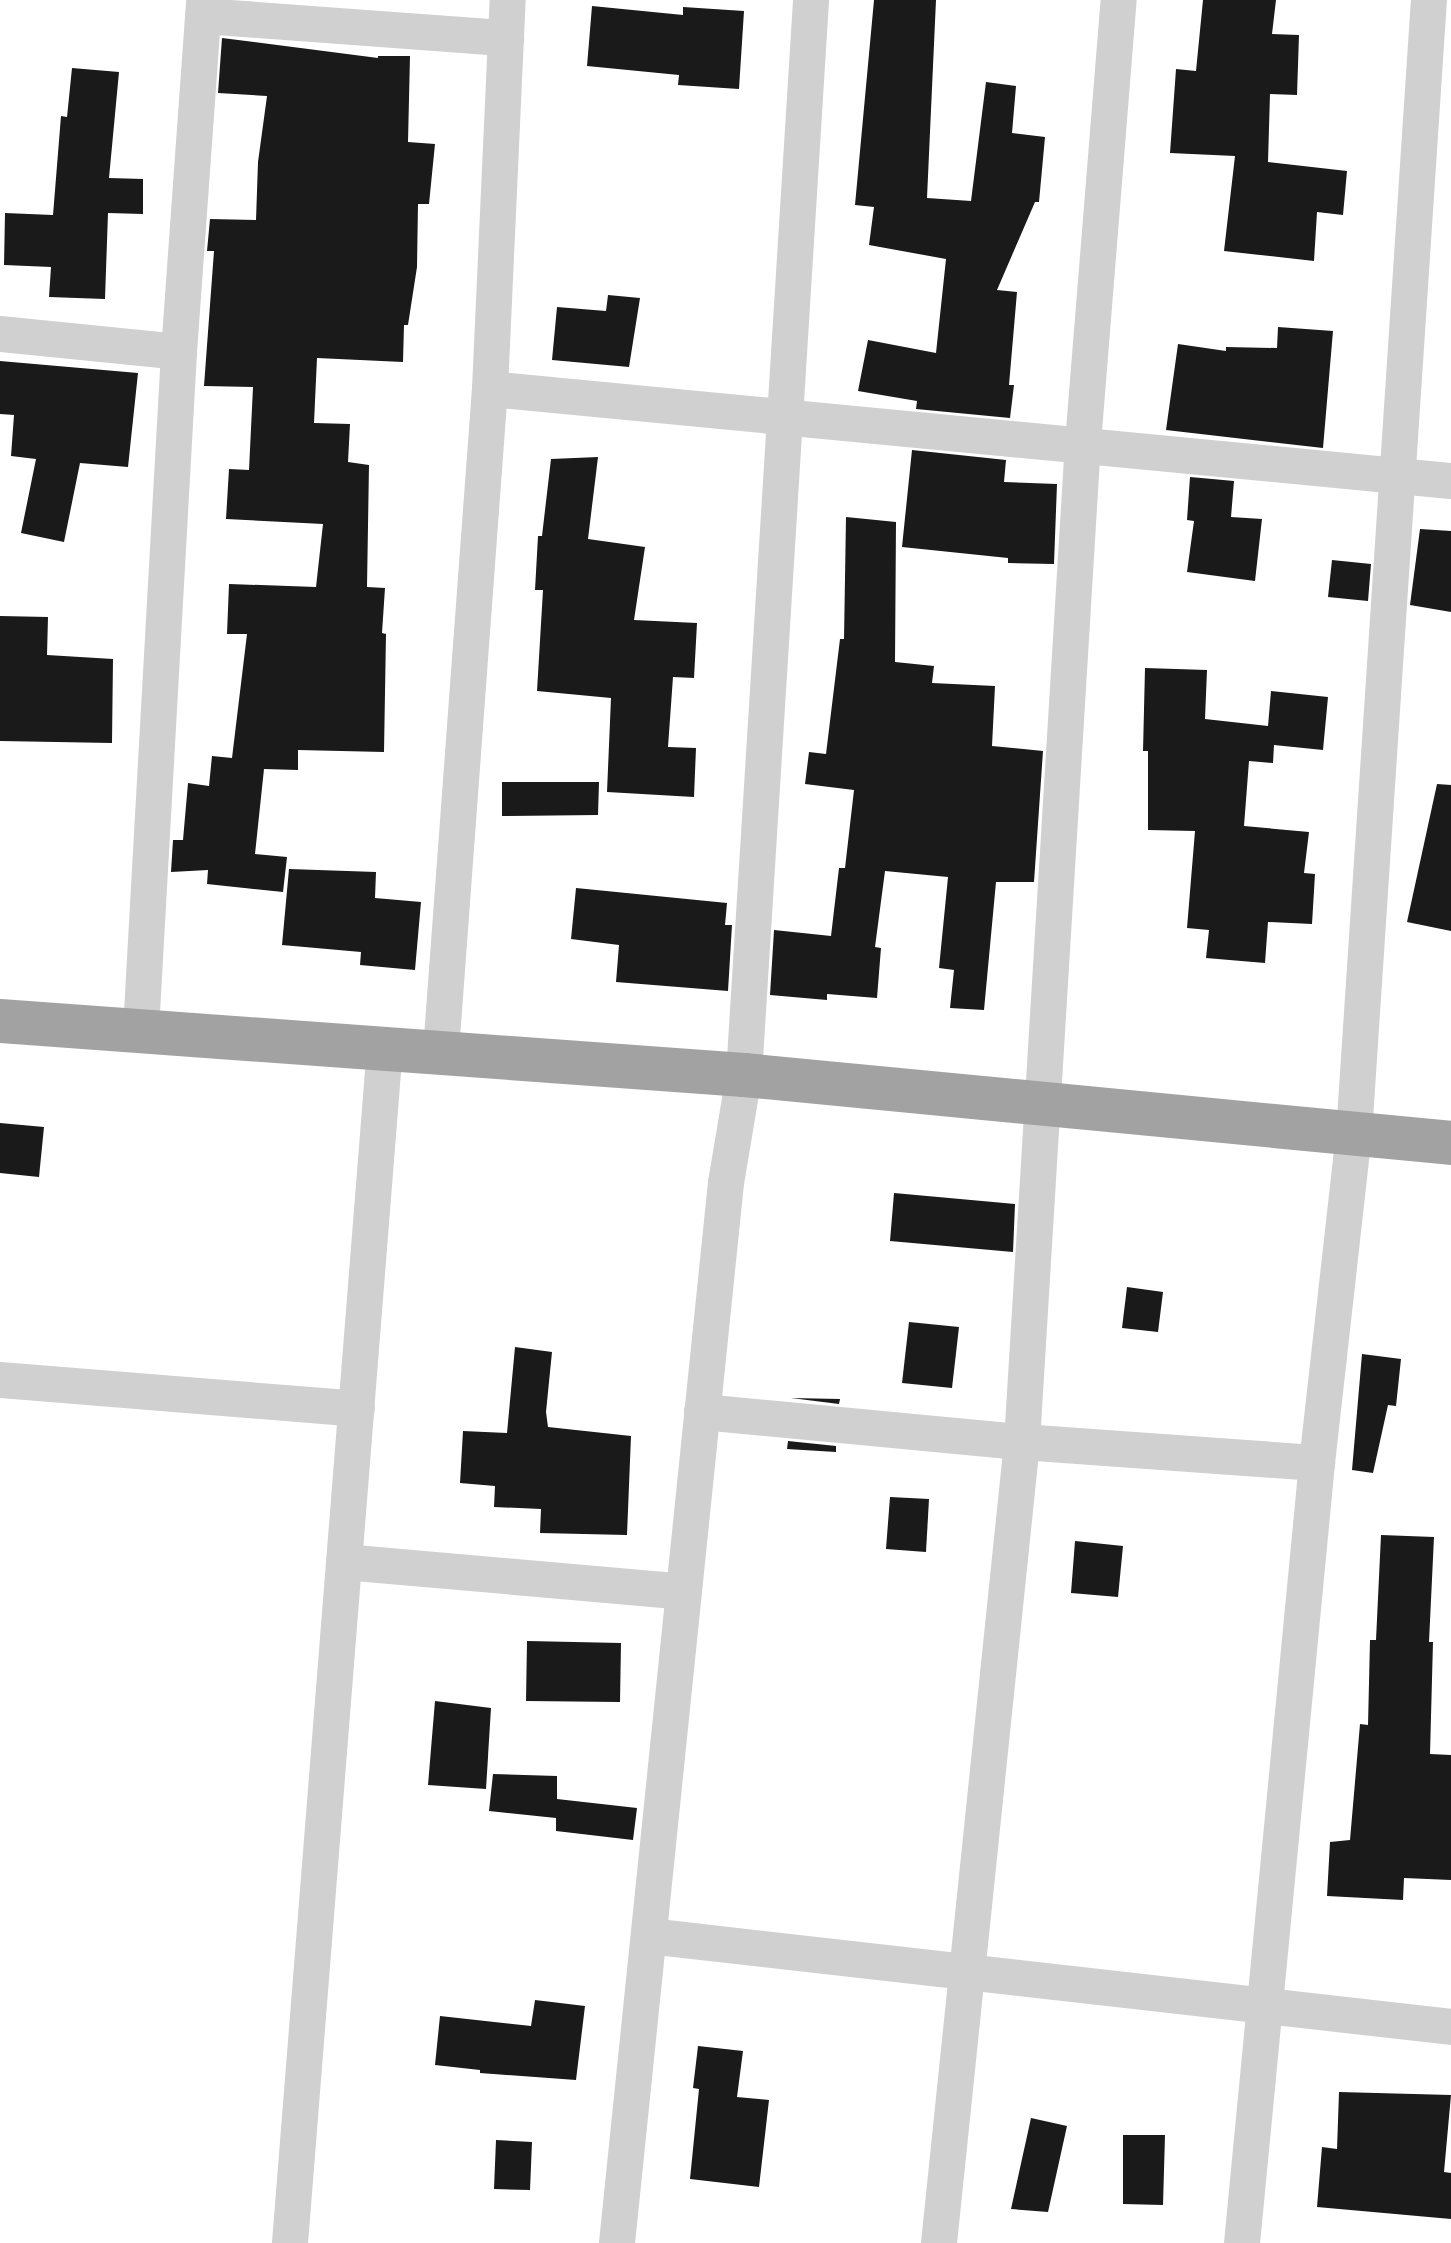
<!DOCTYPE html>
<style>
body{margin:0}
#map{position:relative;width:1451px;height:2243px;overflow:hidden;background:#fff;font-family:Raleway,sans-serif}
div>[style]{position:absolute}
.building>*{inset:0;background:#1a1a1a}
.minor>*{height:36px;margin:-18px;padding:0 18px;transform-origin:18px;border-radius:18px;background:#d0d0d0}
.trunk>*{height:44px;margin:-22px;padding:0 22px;transform-origin:22px;border-radius:22px;background:#a2a2a2}
span{translate:-50% -50%;white-space:nowrap;text-align:center;line-height:1.15;-webkit-text-stroke:8px #fff;paint-order:stroke}
</style>
<div id="map">
<div class="building">
<div style="clip-path:polygon(874px 0,936px 0,927px 198px,971px 201px,986px 82px,1016px 86px,1012px 133px,1045px 137px,1039px 202px,1035px 202px,997px 290px,1017px 292px,1009px 385px,1014px 385px,1010px 418px,916px 409px,917px 401px,858px 391px,868px 340px,936px 353px,946px 259px,869px 245px,874px 207px,855px 205px)"></div>
<div style="clip-path:polygon(1203px 0,1276px 0,1272px 34px,1299px 35px,1297px 95px,1270px 94px,1268px 162px,1347px 171px,1343px 215px,1317px 212px,1314px 261px,1224px 251px,1235px 156px,1170px 153px,1176px 69px,1196px 71px)"></div>
<div style="clip-path:polygon(592px 6px,683px 15px,683px 7px,744px 11px,739px 89px,678px 85px,679px 75px,587px 66px)"></div>
<div style="clip-path:polygon(222px 38px,378px 58px,378px 56px,410px 56px,408px 142px,435px 144px,429px 204px,418px 204px,417px 267px,408px 325px,404px 325px,403px 362px,317px 358px,314px 423px,350px 424px,348px 462px,369px 465px,367px 587px,385px 588px,382px 633px,386px 634px,384px 752px,298px 750px,298px 770px,264px 769px,255px 854px,287px 857px,283px 892px,207px 884px,208px 870px,171px 872px,173px 840px,183px 840px,188px 783px,209px 786px,212px 756px,232px 758px,247px 634px,227px 634px,229px 584px,316px 587px,323px 524px,226px 519px,229px 469px,249px 470px,253px 387px,204px 386px,214px 251px,207px 251px,210px 219px,256px 220px,258px 162px,267px 96px,218px 93px)"></div>
<div style="clip-path:polygon(72px 68px,119px 72px,109px 178px,143px 179px,143px 214px,108px 213px,105px 299px,49px 297px,51px 267px,4px 265px,5px 213px,53px 215px,61px 116px,67px 117px)"></div>
<div style="clip-path:polygon(608px 295px,640px 298px,629px 367px,552px 360px,557px 307px,606px 311px)"></div>
<div style="clip-path:polygon(1278px 327px,1333px 331px,1323px 448px,1166px 430px,1178px 344px,1226px 351px,1226px 347px,1277px 348px)"></div>
<div style="clip-path:polygon(0 361px,138px 373px,128px 467px,80px 463px,64px 542px,21px 533px,36px 459px,11px 456px,14px 415px,0 414px)"></div>
<div style="clip-path:polygon(912px 450px,1006px 460px,1004px 482px,1057px 484px,1054px 564px,1008px 563px,1008px 558px,902px 547px)"></div>
<div style="clip-path:polygon(598px 457px,588px 539px,645px 547px,634px 620px,697px 623px,694px 678px,673px 677px,668px 747px,696px 748px,694px 797px,607px 792px,611px 698px,537px 691px,543px 590px,535px 590px,538px 536px,542px 536px,551px 459px)"></div>
<div style="clip-path:polygon(1190px 477px,1234px 481px,1231px 517px,1262px 519px,1255px 581px,1187px 572px,1194px 521px,1187px 520px)"></div>
<div style="clip-path:polygon(846px 517px,896px 522px,895px 662px,934px 666px,932px 683px,995px 686px,992px 746px,1043px 751px,1034px 882px,996px 882px,984px 1010px,950px 1008px,954px 970px,939px 968px,948px 877px,885px 871px,875px 947px,881px 948px,877px 998px,827px 994px,827px 1000px,770px 995px,774px 930px,831px 936px,839px 868px,845px 868px,854px 790px,805px 784px,809px 752px,826px 754px,840px 639px,844px 639px)"></div>
<div style="clip-path:polygon(1420px 529px,1451px 531px,1451px 612px,1410px 605px)"></div>
<div style="clip-path:polygon(1332px 560px,1371px 564px,1368px 601px,1328px 597px)"></div>
<div style="clip-path:polygon(0 616px,48px 617px,47px 655px,113px 659px,112px 743px,0 741px)"></div>
<div style="clip-path:polygon(1145px 668px,1207px 670px,1205px 719px,1268px 726px,1271px 691px,1328px 697px,1323px 750px,1274px 745px,1273px 763px,1249px 761px,1244px 826px,1309px 832px,1304px 873px,1315px 874px,1312px 924px,1268px 922px,1265px 963px,1206px 958px,1209px 930px,1187px 928px,1195px 831px,1148px 830px,1148px 751px,1143px 751px)"></div>
<div style="clip-path:polygon(502px 782px,599px 782px,598px 815px,502px 816px)"></div>
<div style="clip-path:polygon(1437px 784px,1451px 785px,1451px 931px,1407px 922px)"></div>
<div style="clip-path:polygon(289px 869px,376px 872px,375px 898px,421px 902px,415px 970px,360px 965px,361px 952px,282px 945px)"></div>
<div style="clip-path:polygon(576px 888px,727px 903px,725px 925px,732px 925px,728px 991px,616px 982px,619px 945px,571px 939px)"></div>
<div style="clip-path:polygon(0 1123px,44px 1127px,39px 1177px,0 1173px)"></div>
<div style="clip-path:polygon(894px 1193px,1015px 1204px,1013px 1252px,890px 1241px)"></div>
<div style="clip-path:polygon(1127px 1287px,1163px 1292px,1158px 1332px,1122px 1328px)"></div>
<div style="clip-path:polygon(909px 1322px,959px 1327px,952px 1388px,902px 1383px)"></div>
<div style="clip-path:polygon(515px 1347px,552px 1352px,546px 1412px,548px 1427px,631px 1436px,627px 1535px,540px 1533px,541px 1509px,494px 1507px,495px 1486px,460px 1483px,463px 1431px,507px 1433px)"></div>
<div style="clip-path:polygon(1362px 1354px,1401px 1359px,1396px 1406px,1388px 1405px,1373px 1473px,1352px 1470px)"></div>
<div style="clip-path:polygon(791px 1398px,840px 1399px,839px 1404px)"></div>
<div style="clip-path:polygon(788px 1441px,836px 1446px,836px 1452px,787px 1449px)"></div>
<div style="clip-path:polygon(890px 1497px,929px 1499px,926px 1552px,886px 1549px)"></div>
<div style="clip-path:polygon(1381px 1535px,1434px 1537px,1429px 1642px,1433px 1642px,1430px 1754px,1451px 1755px,1451px 1880px,1404px 1878px,1403px 1900px,1327px 1896px,1330px 1842px,1350px 1840px,1360px 1724px,1368px 1725px,1370px 1640px,1376px 1640px)"></div>
<div style="clip-path:polygon(1075px 1541px,1123px 1546px,1118px 1597px,1071px 1593px)"></div>
<div style="clip-path:polygon(527px 1641px,621px 1643px,620px 1702px,526px 1701px)"></div>
<div style="clip-path:polygon(435px 1701px,491px 1708px,486px 1789px,428px 1785px)"></div>
<div style="clip-path:polygon(493px 1774px,557px 1776px,557px 1799px,637px 1808px,633px 1840px,556px 1831px,556px 1818px,489px 1811px)"></div>
<div style="clip-path:polygon(535px 2000px,585px 2006px,576px 2080px,480px 2073px,480px 2070px,435px 2065px,440px 2016px,531px 2026px)"></div>
<div style="clip-path:polygon(698px 2046px,743px 2051px,737px 2097px,769px 2100px,759px 2187px,690px 2179px,699px 2089px,693px 2088px)"></div>
<div style="clip-path:polygon(1339px 2092px,1451px 2095px,1444px 2172px,1451px 2173px,1451px 2219px,1317px 2207px,1322px 2147px,1337px 2149px)"></div>
<div style="clip-path:polygon(1031px 2118px,1067px 2126px,1048px 2212px,1011px 2209px)"></div>
<div style="clip-path:polygon(1123px 2135px,1165px 2135px,1163px 2205px,1123px 2204px)"></div>
<div style="clip-path:polygon(496px 2140px,532px 2142px,530px 2190px,494px 2189px)"></div>
</div>
<div class="minor">
<div style="left:203px;top:16px;width:304px;rotate:4.2deg"></div>
<div style="left:0;top:334px;width:180px;rotate:5.7deg"></div>
<div style="left:490px;top:389px;width:965px;rotate:5.47deg"></div>
<div style="left:141px;top:1030px;width:679px;rotate:-86.79deg"></div>
<div style="left:179px;top:352px;width:353px;rotate:-85.9deg"></div>
<div style="left:441px;top:1051px;width:664px;rotate:-85.77deg"></div>
<div style="left:490px;top:389px;width:389px;rotate:-87.4deg"></div>
<div style="left:0;top:1380px;width:358px;rotate:4.6deg"></div>
<div style="left:702px;top:1412px;width:321px;rotate:5.4deg"></div>
<div style="left:1022px;top:1442px;width:296px;rotate:4.1deg"></div>
<div style="left:1317px;top:1463px;width:784px;rotate:95.49deg"></div>
<div style="left:1317px;top:1463px;width:331px;rotate:-83.6deg"></div>
<div style="left:1354px;top:1134px;width:1136px;rotate:-86.22deg"></div>
<div style="left:344px;top:1562px;width:341px;rotate:5deg"></div>
<div style="left:649px;top:1936px;width:807px;rotate:6.47deg"></div>
<div style="left:290px;top:2243px;width:1200px;rotate:-85.46deg"></div>
<div style="left:617px;top:2243px;width:1066px;rotate:-84.13deg"></div>
<div style="left:726px;top:1183px;width:109px;rotate:-80.5deg"></div>
<div style="left:744px;top:1075px;width:1077px;rotate:-86.43deg"></div>
<div style="left:939px;top:2243px;width:805px;rotate:-84.08deg"></div>
<div style="left:1022px;top:1442px;width:1001px;rotate:-86.51deg"></div>
<div style="left:1083px;top:443px;width:444px;rotate:-85.4deg"></div>
</div>
<div class="trunk">
<div style="left:0;top:1021px;width:746px;rotate:4.15deg"></div>
<div style="left:744px;top:1075px;width:710px;rotate:5.49deg"></div>
</div>
</div>
